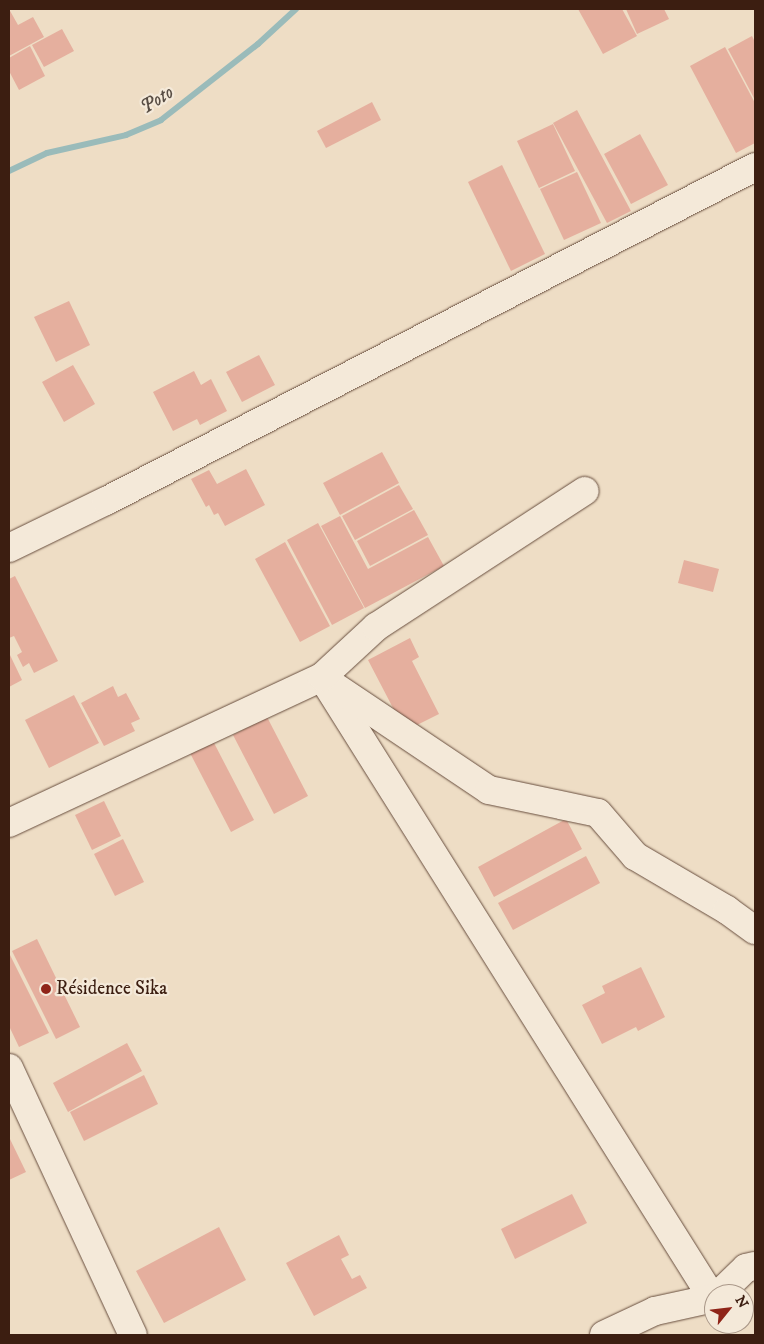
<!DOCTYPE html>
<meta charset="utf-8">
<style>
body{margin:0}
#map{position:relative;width:764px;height:1344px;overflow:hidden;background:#eeddc5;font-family:"IM FELL DW Pica",serif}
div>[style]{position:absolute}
.stream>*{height:6px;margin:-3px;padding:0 3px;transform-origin:3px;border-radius:3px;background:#9abbba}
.building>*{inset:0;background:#e5af9e}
.roads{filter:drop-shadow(0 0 1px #684e3e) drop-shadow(0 0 1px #684e3e)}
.minor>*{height:28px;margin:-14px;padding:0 14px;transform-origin:14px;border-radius:14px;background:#f4e9d9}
.dots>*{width:14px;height:14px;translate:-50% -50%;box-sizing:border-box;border:2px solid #f4e9d9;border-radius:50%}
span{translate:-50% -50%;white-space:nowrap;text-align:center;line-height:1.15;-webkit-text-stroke:4.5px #f4e9d9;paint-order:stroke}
.poi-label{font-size:19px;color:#3c1e11}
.left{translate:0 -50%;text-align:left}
.water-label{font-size:20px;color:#584d44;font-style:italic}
.frame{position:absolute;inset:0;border:10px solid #3c1e11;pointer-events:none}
.north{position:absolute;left:704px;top:1284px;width:50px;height:50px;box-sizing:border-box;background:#f4e9d9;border:1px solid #aa9889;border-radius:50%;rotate:61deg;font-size:14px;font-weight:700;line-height:20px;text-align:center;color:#3c1e11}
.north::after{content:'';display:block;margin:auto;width:18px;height:22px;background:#8f2418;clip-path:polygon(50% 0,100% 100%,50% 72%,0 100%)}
</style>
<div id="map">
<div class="stream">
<div style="left:9px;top:171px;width:42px;rotate:-25.3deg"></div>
<div style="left:47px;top:153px;width:81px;rotate:-12.8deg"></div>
<div style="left:126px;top:135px;width:38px;rotate:-23deg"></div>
<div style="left:161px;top:120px;width:123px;rotate:-38.1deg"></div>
<div style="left:258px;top:44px;width:52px;rotate:-42.6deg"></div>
</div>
<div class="building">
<div style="clip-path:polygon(9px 9px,18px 25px,33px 17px,44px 37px,9px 56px)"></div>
<div style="clip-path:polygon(578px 9px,622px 9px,637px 36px,603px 54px)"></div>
<div style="clip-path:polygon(626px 9px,664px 9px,669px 19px,637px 34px)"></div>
<div style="clip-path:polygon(62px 29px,74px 51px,44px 67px,32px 45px)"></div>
<div style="clip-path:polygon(752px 36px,755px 42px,755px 100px,728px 49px)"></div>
<div style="clip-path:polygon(30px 46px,45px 76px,19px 90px,9px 71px,9px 58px)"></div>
<div style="clip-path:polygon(725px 47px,755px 103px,755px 143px,736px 153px,690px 66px)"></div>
<div style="clip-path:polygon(372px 102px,381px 120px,326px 148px,317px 131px)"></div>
<div style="clip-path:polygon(577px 110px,631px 211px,607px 223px,553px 123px)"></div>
<div style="clip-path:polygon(553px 124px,575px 171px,539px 188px,517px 141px)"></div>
<div style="clip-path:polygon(640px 134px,668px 185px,631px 204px,604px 154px)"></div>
<div style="clip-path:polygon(502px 165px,545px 254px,511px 271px,468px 182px)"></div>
<div style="clip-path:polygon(577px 172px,601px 223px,564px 240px,540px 189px)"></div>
<div style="clip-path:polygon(69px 301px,90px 345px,56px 362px,34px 317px)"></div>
<div style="clip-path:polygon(259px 355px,275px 385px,242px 402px,226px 372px)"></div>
<div style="clip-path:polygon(73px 365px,95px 404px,64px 422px,42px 382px)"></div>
<div style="clip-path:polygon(194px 371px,201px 385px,211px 379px,227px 411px,200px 425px,197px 419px,173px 431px,153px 392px)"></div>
<div style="clip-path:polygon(382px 452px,399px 483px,340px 515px,323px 483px)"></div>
<div style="clip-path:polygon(246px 469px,265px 505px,225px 526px,218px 513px,214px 515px,209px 505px,206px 507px,191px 479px,209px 470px,217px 484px)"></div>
<div style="clip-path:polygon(399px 485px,413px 509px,355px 540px,342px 516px)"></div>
<div style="clip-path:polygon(414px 510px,428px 535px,370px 566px,357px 541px)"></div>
<div style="clip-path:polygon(340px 516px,368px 569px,428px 537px,444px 566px,365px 608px,321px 526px)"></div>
<div style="clip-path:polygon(318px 523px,364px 608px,332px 625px,287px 540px)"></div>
<div style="clip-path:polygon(285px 542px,330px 626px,300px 642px,255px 559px)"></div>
<div style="clip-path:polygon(684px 560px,719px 569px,713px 592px,678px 583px)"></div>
<div style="clip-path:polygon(15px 576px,58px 661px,34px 673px,29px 663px,23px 667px,17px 655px,22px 652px,14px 636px,9px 638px,9px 579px)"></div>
<div style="clip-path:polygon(410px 638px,419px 657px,412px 661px,439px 714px,405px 731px,368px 660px)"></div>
<div style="clip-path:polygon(9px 653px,22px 680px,9px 687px)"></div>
<div style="clip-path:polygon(113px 686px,118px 697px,126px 693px,140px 719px,131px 723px,135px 731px,104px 746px,81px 703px)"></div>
<div style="clip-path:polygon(74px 695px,99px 743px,49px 768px,25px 720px)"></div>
<div style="clip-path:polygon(267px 717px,308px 796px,274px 814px,233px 735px)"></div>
<div style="clip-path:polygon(213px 741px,254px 820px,231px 832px,190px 753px)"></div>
<div style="clip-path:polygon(104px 801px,121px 836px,92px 850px,75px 815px)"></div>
<div style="clip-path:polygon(566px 819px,582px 849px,494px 897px,478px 867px)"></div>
<div style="clip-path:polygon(123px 839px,144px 882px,115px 896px,94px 854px)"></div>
<div style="clip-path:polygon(586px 856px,600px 883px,513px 930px,498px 903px)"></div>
<div style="clip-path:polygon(37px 939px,80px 1027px,56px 1039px,12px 951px)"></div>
<div style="clip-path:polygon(9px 953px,49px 1033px,19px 1047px,9px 1026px)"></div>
<div style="clip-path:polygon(641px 967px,665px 1017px,638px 1031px,636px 1027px,602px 1044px,582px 1005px,605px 993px,602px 986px)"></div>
<div style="clip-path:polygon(127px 1043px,142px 1071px,68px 1112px,53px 1083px)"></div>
<div style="clip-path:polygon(144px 1075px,158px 1104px,84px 1141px,70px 1112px)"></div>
<div style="clip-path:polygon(9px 1137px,26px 1172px,9px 1180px)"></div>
<div style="clip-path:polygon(572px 1194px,587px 1223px,515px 1259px,501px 1229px)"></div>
<div style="clip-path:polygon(219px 1227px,246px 1280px,164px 1323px,136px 1271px)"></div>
<div style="clip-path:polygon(339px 1235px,349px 1255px,341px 1259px,352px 1279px,360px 1275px,367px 1288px,314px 1316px,286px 1263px)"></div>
</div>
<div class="roads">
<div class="minor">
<div style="left:9px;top:548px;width:108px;rotate:-25.9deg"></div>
<div style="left:106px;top:501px;width:730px;rotate:-27.23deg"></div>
<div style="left:322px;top:677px;width:735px;rotate:57.85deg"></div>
<div style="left:331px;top:684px;width:190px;rotate:33.9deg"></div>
<div style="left:489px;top:790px;width:111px;rotate:11.9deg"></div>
<div style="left:598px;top:813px;width:57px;rotate:49.3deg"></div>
<div style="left:635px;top:856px;width:107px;rotate:30.4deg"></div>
<div style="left:727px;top:910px;width:34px;rotate:36deg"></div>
<div style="left:9px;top:823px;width:345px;rotate:-25deg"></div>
<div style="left:322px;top:677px;width:74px;rotate:-42.8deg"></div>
<div style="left:376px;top:627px;width:249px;rotate:-33.1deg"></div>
<div style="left:9px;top:1068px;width:294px;rotate:65.1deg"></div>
<div style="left:719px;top:1294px;width:37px;rotate:-44deg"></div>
<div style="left:746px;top:1268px;width:9px;rotate:-13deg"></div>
<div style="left:604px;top:1335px;width:56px;rotate:-25.2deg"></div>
<div style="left:655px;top:1311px;width:60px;rotate:-12.4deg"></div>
</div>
</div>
<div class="dots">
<div style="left:46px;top:989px;background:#8f2418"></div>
</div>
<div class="poi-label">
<span class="left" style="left:56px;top:989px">Résidence Sika</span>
</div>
<div class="water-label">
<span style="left:157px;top:100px;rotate:-32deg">Poto</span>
</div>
<div class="frame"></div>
<div class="north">N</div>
</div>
